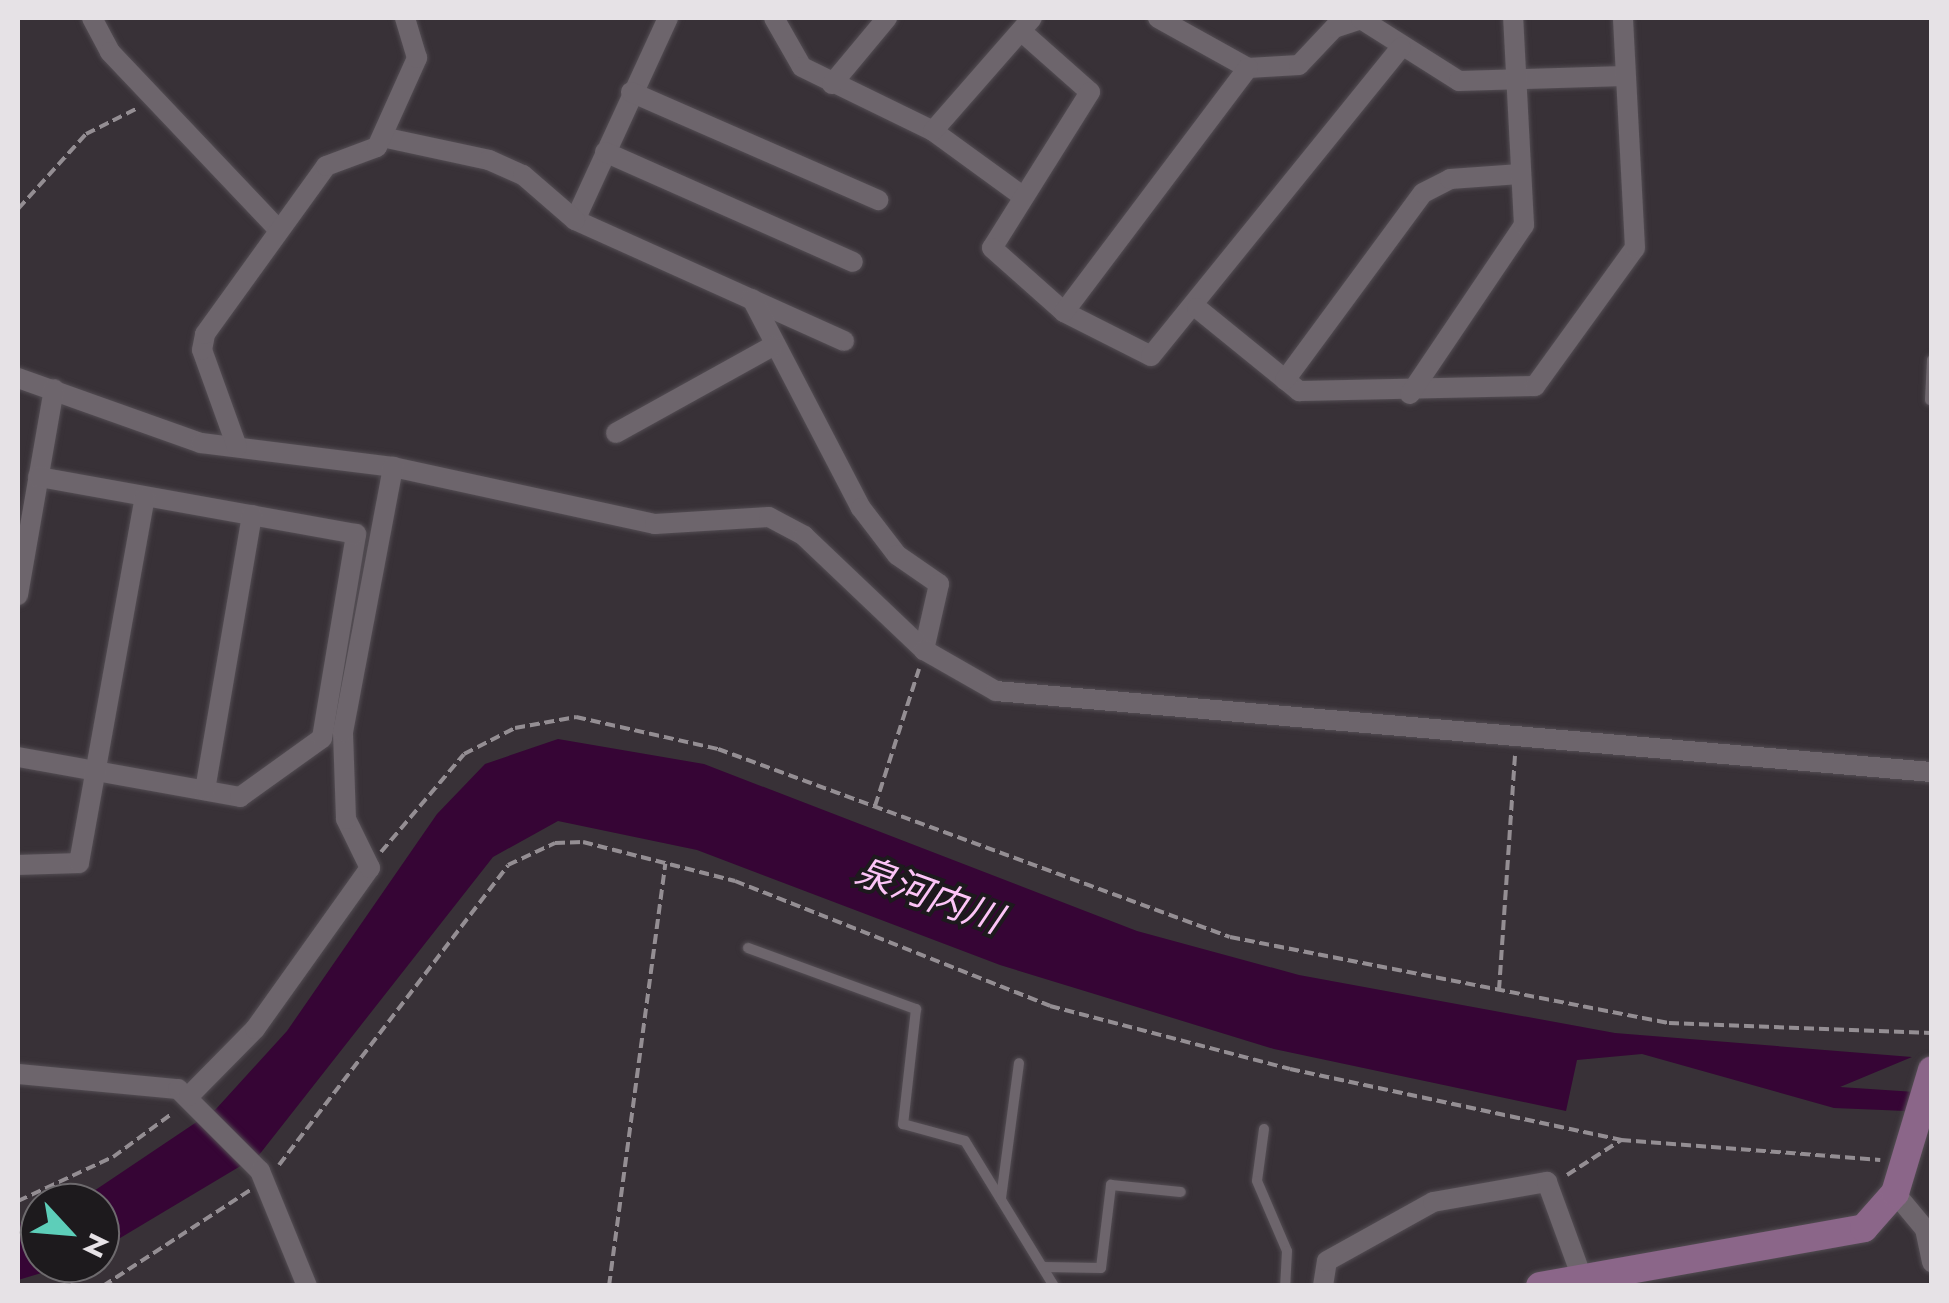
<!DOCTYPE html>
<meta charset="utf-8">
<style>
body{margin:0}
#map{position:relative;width:1949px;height:1303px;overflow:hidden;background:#383137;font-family:Jost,"Noto Sans JP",sans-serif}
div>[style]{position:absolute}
.water>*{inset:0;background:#360535}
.path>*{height:4px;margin-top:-2px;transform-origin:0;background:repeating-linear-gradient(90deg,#948e93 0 10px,transparent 0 15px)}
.roads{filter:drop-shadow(0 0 2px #534d53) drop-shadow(0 0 2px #534d53)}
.lane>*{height:10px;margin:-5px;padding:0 5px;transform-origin:5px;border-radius:5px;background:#6d656c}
.street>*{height:20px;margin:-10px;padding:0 10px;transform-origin:10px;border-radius:10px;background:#6d656c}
.secondary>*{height:28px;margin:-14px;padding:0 14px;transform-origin:14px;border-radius:14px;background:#8b6689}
span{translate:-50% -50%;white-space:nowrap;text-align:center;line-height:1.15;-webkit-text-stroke:8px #1d1a1d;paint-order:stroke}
.water-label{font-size:38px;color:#fcc4f7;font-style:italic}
.frame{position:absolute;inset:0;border:20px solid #e6e2e6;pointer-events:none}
.north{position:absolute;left:20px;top:1183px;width:100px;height:100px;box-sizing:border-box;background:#1d1a1d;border:2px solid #6d6a6d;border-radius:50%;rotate:116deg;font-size:28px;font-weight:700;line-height:40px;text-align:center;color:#e6e2e6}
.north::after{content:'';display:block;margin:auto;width:35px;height:45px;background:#5dceb9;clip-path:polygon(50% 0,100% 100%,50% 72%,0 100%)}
</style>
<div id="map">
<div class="water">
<div style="clip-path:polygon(558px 739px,704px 764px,1137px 931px,1299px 975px,1615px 1033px,1912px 1057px,1840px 1087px,1915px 1092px,1931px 1112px,1834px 1108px,1642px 1054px,1577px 1060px,1566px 1111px,1274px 1049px,1000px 965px,697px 850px,558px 821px,493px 857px,259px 1155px,100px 1250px,100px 1203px,76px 1203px,216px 1109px,287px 1031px,437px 814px,485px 764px)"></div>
<div style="clip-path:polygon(40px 1219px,40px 1263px,75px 1263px,18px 1280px,18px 1224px)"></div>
</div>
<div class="path">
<div style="left:18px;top:209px;width:101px;rotate:-47.8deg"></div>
<div style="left:86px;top:134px;width:58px;rotate:-26.6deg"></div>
<div style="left:875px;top:806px;width:144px;rotate:-72.2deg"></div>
<div style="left:381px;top:852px;width:128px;rotate:-49.7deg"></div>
<div style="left:464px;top:754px;width:57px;rotate:-27deg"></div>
<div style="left:515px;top:728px;width:62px;rotate:-10.2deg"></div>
<div style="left:576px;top:717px;width:146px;rotate:12.7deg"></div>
<div style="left:718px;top:749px;width:545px;rotate:20.16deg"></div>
<div style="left:1230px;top:937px;width:447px;rotate:11.1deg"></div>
<div style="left:1669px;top:1023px;width:263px;rotate:2.2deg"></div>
<div style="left:1499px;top:990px;width:235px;rotate:-86.1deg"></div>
<div style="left:279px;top:1165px;width:377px;rotate:-52.6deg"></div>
<div style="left:508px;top:865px;width:52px;rotate:-25.1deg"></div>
<div style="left:555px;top:843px;width:28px;rotate:-2deg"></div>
<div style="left:583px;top:842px;width:157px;rotate:14.4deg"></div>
<div style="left:735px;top:881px;width:339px;rotate:21.6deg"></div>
<div style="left:1050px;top:1006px;width:248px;rotate:14.7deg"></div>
<div style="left:1290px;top:1069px;width:339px;rotate:12.1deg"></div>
<div style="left:1621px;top:1140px;width:260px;rotate:4.4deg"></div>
<div style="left:1567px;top:1175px;width:64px;rotate:-32.9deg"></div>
<div style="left:18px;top:1201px;width:105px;rotate:-24.9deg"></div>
<div style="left:113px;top:1157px;width:74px;rotate:-36.3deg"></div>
<div style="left:103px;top:1286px;width:176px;rotate:-33.1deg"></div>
<div style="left:609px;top:1286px;width:426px;rotate:-82.4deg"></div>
</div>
<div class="roads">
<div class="lane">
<div style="left:1930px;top:400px;width:40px;rotate:-87.1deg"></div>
<div style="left:748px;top:948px;width:179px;rotate:20deg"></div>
<div style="left:916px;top:1009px;width:116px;rotate:96.4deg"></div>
<div style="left:903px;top:1124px;width:64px;rotate:15.3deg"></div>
<div style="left:965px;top:1141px;width:170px;rotate:58.5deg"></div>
<div style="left:1264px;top:1129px;width:52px;rotate:97.7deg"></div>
<div style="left:1257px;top:1181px;width:76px;rotate:66.8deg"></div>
<div style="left:1287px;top:1251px;width:35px;rotate:93deg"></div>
<div style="left:1001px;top:1198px;width:136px;rotate:-82.4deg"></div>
<div style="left:1044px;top:1267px;width:57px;rotate:1deg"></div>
<div style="left:1101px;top:1268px;width:84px;rotate:-83.1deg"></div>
<div style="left:1111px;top:1185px;width:70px;rotate:5.7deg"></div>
</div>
<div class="street">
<div style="left:92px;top:18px;width:38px;rotate:62deg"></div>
<div style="left:110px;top:52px;width:243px;rotate:46.5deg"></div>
<div style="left:668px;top:18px;width:222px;rotate:114.7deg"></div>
<div style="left:575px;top:220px;width:295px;rotate:24.2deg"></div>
<div style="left:774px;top:18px;width:56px;rotate:60.3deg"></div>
<div style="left:802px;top:67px;width:146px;rotate:26deg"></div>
<div style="left:933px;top:131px;width:109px;rotate:36deg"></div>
<div style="left:1158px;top:18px;width:103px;rotate:29.1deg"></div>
<div style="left:1248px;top:68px;width:51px;rotate:-3.4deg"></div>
<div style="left:1299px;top:65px;width:51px;rotate:-46.6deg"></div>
<div style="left:1334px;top:28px;width:28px;rotate:-18deg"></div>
<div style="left:1361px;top:19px;width:116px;rotate:32.3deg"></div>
<div style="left:1459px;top:81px;width:166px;rotate:-1.7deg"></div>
<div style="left:1021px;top:31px;width:92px;rotate:41.5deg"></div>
<div style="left:1090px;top:92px;width:184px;rotate:122.1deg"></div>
<div style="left:992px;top:248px;width:96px;rotate:41.6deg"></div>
<div style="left:1064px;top:312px;width:97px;rotate:26.8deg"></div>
<div style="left:1151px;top:356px;width:397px;rotate:-51deg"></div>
<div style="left:832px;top:84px;width:86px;rotate:-50.2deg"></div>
<div style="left:631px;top:92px;width:270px;rotate:23.6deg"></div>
<div style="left:933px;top:131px;width:150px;rotate:-48.8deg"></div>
<div style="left:382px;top:137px;width:109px;rotate:12.1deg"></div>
<div style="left:489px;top:160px;width:37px;rotate:24deg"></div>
<div style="left:523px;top:175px;width:69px;rotate:40.9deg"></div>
<div style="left:605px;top:152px;width:271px;rotate:23.9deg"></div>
<div style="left:752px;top:299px;width:236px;rotate:62.5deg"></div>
<div style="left:861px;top:508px;width:59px;rotate:52.5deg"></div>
<div style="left:897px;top:555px;width:51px;rotate:34.6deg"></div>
<div style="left:939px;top:584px;width:68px;rotate:102.8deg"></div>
<div style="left:1197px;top:308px;width:132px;rotate:39.1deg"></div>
<div style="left:1299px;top:391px;width:236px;rotate:-1.2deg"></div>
<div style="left:1535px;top:386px;width:170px;rotate:-54.1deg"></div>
<div style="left:1635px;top:248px;width:230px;rotate:-93deg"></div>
<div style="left:1064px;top:312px;width:306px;rotate:-53deg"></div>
<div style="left:18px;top:378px;width:194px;rotate:19.6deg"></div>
<div style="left:201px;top:443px;width:193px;rotate:7.1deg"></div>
<div style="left:393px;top:467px;width:268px;rotate:12.3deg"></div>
<div style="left:655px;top:524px;width:114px;rotate:-3.5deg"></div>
<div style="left:769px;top:517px;width:40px;rotate:28deg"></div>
<div style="left:804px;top:536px;width:166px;rotate:43.5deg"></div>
<div style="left:924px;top:650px;width:83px;rotate:29.7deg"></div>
<div style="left:996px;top:691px;width:939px;rotate:4.95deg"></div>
<div style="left:1285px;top:380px;width:232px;rotate:-53.6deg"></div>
<div style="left:1423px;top:193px;width:30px;rotate:-27deg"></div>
<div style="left:1450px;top:179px;width:70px;rotate:-4.1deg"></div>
<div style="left:1410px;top:394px;width:204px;rotate:-56deg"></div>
<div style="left:1524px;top:225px;width:207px;rotate:-93deg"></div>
<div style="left:616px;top:433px;width:179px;rotate:-29deg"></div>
<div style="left:237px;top:447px;width:103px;rotate:-109.8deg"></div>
<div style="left:202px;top:350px;width:16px;rotate:-79deg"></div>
<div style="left:205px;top:334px;width:207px;rotate:-54.2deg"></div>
<div style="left:326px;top:166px;width:54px;rotate:-20.4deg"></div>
<div style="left:377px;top:147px;width:98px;rotate:-65.8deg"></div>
<div style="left:417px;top:58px;width:42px;rotate:-106.7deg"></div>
<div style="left:18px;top:595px;width:209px;rotate:-80.1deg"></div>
<div style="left:18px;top:757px;width:226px;rotate:10.2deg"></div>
<div style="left:240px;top:797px;width:101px;rotate:-35.7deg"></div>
<div style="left:322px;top:738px;width:207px;rotate:-80.5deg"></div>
<div style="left:356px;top:534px;width:323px;rotate:-169.8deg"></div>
<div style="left:205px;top:790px;width:279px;rotate:-80.3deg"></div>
<div style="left:18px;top:865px;width:61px;rotate:-1.9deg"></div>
<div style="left:79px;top:863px;width:371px;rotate:-79.8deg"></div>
<div style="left:18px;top:1074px;width:161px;rotate:5.4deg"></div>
<div style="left:178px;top:1089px;width:116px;rotate:45deg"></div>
<div style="left:260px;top:1171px;width:124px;rotate:67.8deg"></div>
<div style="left:189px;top:1096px;width:94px;rotate:-45.4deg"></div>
<div style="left:255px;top:1029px;width:198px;rotate:-54.5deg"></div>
<div style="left:370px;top:868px;width:55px;rotate:-116.1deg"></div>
<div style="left:346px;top:819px;width:87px;rotate:-92deg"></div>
<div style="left:343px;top:732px;width:270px;rotate:-79.3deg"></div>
<div style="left:1895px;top:1193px;width:47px;rotate:50.2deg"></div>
<div style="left:1925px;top:1229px;width:34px;rotate:78deg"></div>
<div style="left:1323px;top:1286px;width:25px;rotate:-81deg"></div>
<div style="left:1327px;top:1261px;width:121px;rotate:-29.1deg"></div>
<div style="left:1433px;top:1202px;width:116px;rotate:-10deg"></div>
<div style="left:1547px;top:1182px;width:111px;rotate:69.9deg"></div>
</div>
<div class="secondary">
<div style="left:1540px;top:1286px;width:329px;rotate:-10.1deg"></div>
<div style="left:1864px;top:1228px;width:47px;rotate:-48.5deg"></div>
<div style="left:1895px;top:1193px;width:128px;rotate:-73.3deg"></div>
</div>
</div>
<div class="water-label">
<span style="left:929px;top:895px;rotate:20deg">泉河内川</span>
</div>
<div class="frame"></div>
<div class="north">N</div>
</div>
